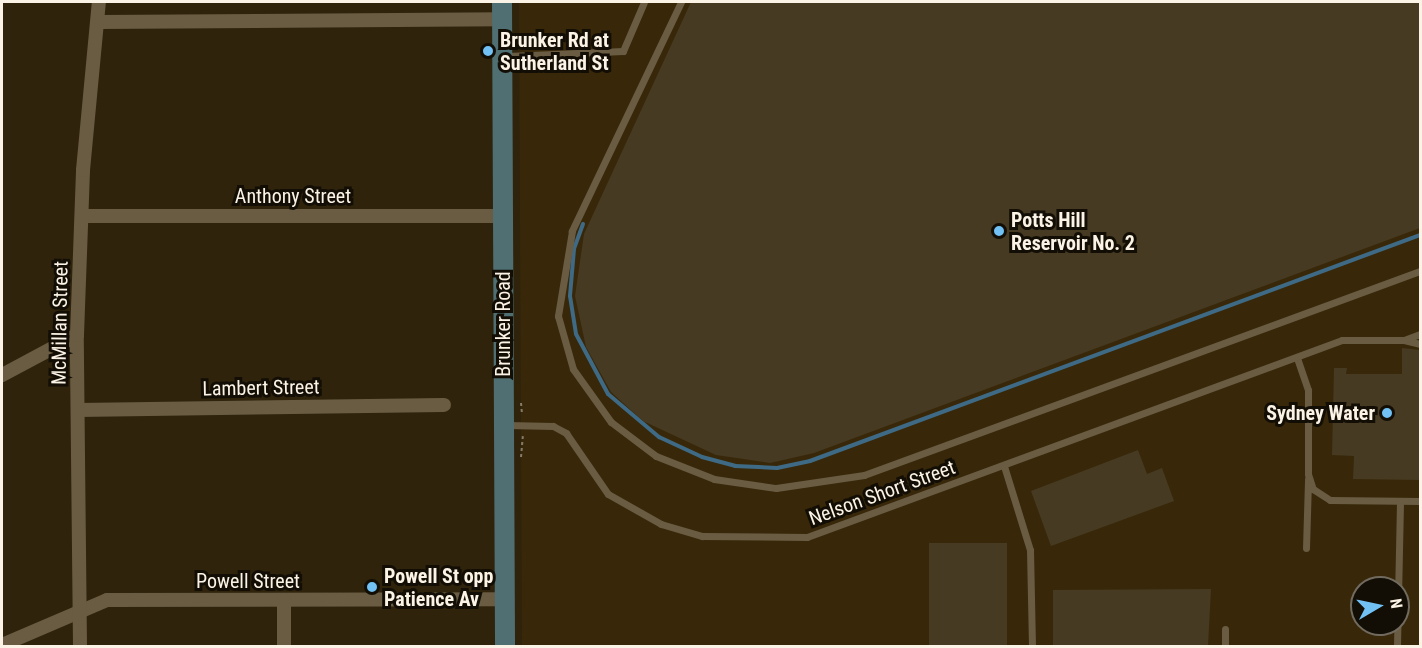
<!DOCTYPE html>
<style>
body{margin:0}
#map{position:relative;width:1422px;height:648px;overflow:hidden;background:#2f230c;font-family:"Roboto Condensed",sans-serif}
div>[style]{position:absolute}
.built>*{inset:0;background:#382809}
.stream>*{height:4px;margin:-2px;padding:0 2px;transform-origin:2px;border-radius:2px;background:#3f6a86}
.building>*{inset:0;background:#463a22}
.path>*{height:2px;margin-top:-1px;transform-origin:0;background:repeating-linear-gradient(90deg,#867b68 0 3px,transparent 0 6px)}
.lane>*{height:7px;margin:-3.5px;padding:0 3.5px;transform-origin:3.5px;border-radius:3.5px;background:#695c43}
.street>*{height:14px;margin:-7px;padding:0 7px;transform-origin:7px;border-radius:7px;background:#695c43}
.secondary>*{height:20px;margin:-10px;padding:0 10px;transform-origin:10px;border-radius:10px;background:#4f6f72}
.dots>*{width:16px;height:16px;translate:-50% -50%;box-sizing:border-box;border:3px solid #130e05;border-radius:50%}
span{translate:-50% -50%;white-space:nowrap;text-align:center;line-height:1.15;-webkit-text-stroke:6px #130e05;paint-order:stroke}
.poi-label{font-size:20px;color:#fbf3e5;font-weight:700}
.left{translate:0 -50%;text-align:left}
.right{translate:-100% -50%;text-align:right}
.street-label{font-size:20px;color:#fbf3e5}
.frame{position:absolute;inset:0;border:3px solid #fbf3e5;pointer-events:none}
.north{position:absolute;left:1350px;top:576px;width:60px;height:60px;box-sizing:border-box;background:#130e05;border:2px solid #706a5f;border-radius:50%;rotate:81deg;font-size:16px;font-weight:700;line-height:24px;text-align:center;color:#fbf3e5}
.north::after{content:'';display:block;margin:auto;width:21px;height:27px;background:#71c1f5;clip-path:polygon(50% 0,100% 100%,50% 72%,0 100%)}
</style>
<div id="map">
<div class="built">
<div style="clip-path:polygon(evenodd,519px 2px,1420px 2px,1420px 646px,522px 646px,519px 2px,1362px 588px,1398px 588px,1398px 624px,1362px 624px,1362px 588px)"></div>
</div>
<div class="stream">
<div style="left:583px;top:224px;width:27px;rotate:110deg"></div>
<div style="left:574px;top:249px;width:47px;rotate:94.9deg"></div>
<div style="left:570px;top:296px;width:38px;rotate:81deg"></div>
<div style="left:576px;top:334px;width:68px;rotate:61.9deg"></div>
<div style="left:608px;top:394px;width:67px;rotate:40.1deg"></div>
<div style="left:659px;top:437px;width:47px;rotate:24.9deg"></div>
<div style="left:702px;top:457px;width:34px;rotate:15deg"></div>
<div style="left:735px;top:466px;width:42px;rotate:2.7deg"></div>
<div style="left:777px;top:468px;width:34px;rotate:-12deg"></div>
<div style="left:810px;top:461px;width:651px;rotate:-20.33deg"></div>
</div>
<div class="building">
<div style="clip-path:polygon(691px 2px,1420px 2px,1420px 228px,814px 453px,770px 463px,716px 455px,643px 421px,611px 392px,586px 347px,575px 296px,584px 234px)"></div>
<div style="clip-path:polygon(1402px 348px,1420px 350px,1420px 480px,1353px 479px,1354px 456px,1332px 455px,1334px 368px,1347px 368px,1346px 374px,1402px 374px)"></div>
<div style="clip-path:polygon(1138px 450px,1147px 474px,1162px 468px,1174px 501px,1051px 546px,1031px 491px)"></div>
<div style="clip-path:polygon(929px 543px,1007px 543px,1007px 646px,929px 646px)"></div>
<div style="clip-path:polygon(1211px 589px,1208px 646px,1053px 646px,1053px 590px)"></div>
</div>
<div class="path">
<div style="left:521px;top:403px;width:12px;rotate:85deg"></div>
<div style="left:521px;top:457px;width:21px;rotate:-85deg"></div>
</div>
<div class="lane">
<div style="left:681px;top:2px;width:254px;rotate:115.5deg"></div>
<div style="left:572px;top:231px;width:86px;rotate:99.4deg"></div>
<div style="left:558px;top:316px;width:55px;rotate:74.2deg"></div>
<div style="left:573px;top:369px;width:65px;rotate:54.4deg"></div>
<div style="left:611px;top:422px;width:56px;rotate:37.1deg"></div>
<div style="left:656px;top:456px;width:62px;rotate:21.6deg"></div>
<div style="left:714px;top:479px;width:63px;rotate:8.3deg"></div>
<div style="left:776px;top:488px;width:89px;rotate:-8.4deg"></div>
<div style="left:864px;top:475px;width:592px;rotate:-20.15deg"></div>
<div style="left:505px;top:56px;width:118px;rotate:-2.4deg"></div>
<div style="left:623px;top:51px;width:53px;rotate:-66.8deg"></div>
<div style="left:1404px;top:340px;width:16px;rotate:14deg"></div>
<div style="left:1297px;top:358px;width:34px;rotate:71deg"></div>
<div style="left:1308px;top:390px;width:84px;rotate:90deg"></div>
<div style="left:1308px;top:474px;width:16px;rotate:72deg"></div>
<div style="left:1313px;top:489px;width:20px;rotate:33deg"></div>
<div style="left:1330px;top:500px;width:90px;rotate:0.6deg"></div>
<div style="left:505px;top:425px;width:48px;rotate:1.2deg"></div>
<div style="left:553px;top:426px;width:15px;rotate:28deg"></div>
<div style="left:566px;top:433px;width:74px;rotate:55.5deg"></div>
<div style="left:608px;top:494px;width:61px;rotate:29.5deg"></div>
<div style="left:661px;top:524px;width:43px;rotate:16.3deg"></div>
<div style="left:702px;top:536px;width:105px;rotate:0.5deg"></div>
<div style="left:807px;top:537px;width:570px;rotate:-20.21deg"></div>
<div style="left:1342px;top:340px;width:62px"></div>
<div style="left:1404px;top:340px;width:17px;rotate:-21deg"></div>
<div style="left:1004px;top:466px;width:88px;rotate:72.8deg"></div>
<div style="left:1030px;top:550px;width:96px;rotate:88.8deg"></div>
<div style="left:1306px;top:548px;width:69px;rotate:-88.3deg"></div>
<div style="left:1225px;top:629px;width:17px;rotate:90deg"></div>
<div style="left:1397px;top:646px;width:145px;rotate:-88.8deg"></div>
</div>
<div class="street">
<div style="left:99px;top:22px;width:403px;rotate:-0.4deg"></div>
<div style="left:83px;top:216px;width:419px"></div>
<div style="left:2px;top:375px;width:85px;rotate:-28.1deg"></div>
<div style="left:78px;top:410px;width:366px;rotate:-0.8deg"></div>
<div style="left:2px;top:645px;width:114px;rotate:-23.2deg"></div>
<div style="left:107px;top:600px;width:398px;rotate:-0.1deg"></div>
<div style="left:80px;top:646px;width:311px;rotate:-90.6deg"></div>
<div style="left:77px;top:335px;width:165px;rotate:-87.9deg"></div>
<div style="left:83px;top:170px;width:169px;rotate:-84.6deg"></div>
<div style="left:284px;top:646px;width:46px;rotate:-90deg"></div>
</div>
<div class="secondary">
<div style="left:502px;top:2px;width:644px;rotate:89.73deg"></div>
</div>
<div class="dots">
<div style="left:488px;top:51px;background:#71c1f5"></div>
<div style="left:999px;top:231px;background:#71c1f5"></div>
<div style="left:1387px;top:413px;background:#71c1f5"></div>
<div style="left:372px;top:587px;background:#71c1f5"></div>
</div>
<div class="poi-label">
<span class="left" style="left:500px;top:52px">Brunker Rd at<br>Sutherland St</span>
<span class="left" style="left:1011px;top:232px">Potts Hill<br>Reservoir No. 2</span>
<span class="right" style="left:1375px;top:413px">Sydney Water</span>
<span class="left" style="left:384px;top:588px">Powell St opp<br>Patience Av</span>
</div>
<div class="street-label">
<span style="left:293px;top:196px">Anthony Street</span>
<span style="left:60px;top:323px;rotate:-89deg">McMillan Street</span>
<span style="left:503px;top:324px;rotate:-90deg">Brunker Road</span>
<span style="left:261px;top:388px;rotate:-1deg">Lambert Street</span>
<span style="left:882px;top:493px;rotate:-20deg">Nelson Short Street</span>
<span style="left:248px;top:581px">Powell Street</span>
</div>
<div class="frame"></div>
<div class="north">N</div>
</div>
